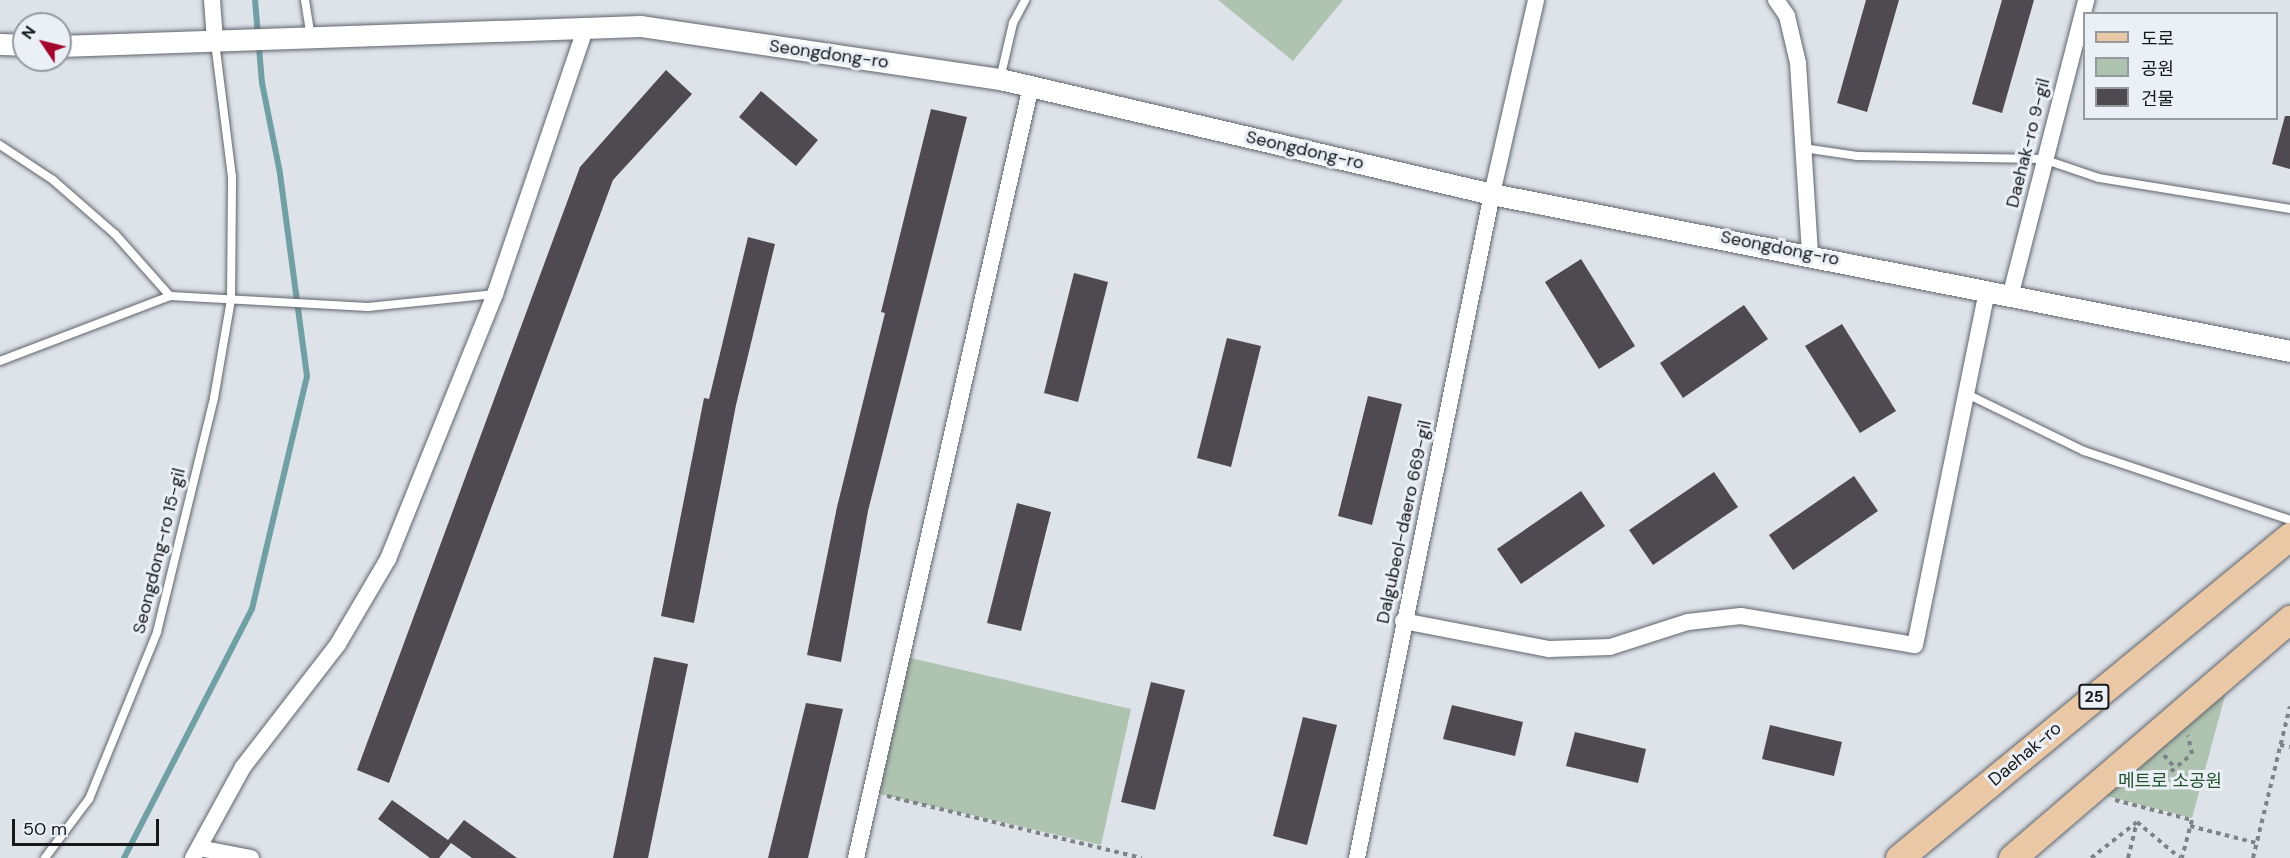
<!DOCTYPE html>
<meta charset="utf-8">
<style>
body{margin:0}
#map{position:relative;width:2290px;height:858px;overflow:hidden;background:#dee3ea;font-family:"DM Sans","Noto Sans KR",sans-serif}
div>[style]{position:absolute}
.green>*{inset:0;background:#afc3b1}
.stream>*{height:6px;margin:-3px;padding:0 3px;transform-origin:3px;border-radius:3px;background:#709fa4}
.building>*{inset:0;background:#4f4a50}
.path>*{height:4px;margin-top:-2px;transform-origin:0;background:repeating-linear-gradient(90deg,#7f8387 0 4.5px,transparent 0 9px)}
.roads{filter:drop-shadow(0 0 2px #60656b) drop-shadow(0 0 2px #60656b)}
.service>*{height:8px;margin:-4px;padding:0 4px;transform-origin:4px;border-radius:4px;background:#fff}
.minor>*{height:16px;margin:-8px;padding:0 8px;transform-origin:8px;border-radius:8px;background:#fff}
.tertiary>*{height:21px;margin:-10.5px;padding:0 10.5px;transform-origin:10.5px;border-radius:10.5px;background:#fff}
.primary>*{height:27px;margin:-13.5px;padding:0 13.5px;transform-origin:13.5px;border-radius:13.5px;background:#eac8a6}
span{translate:-50% -50%;white-space:nowrap;text-align:center;line-height:1.15;-webkit-text-stroke:6px #ebf0f7;paint-order:stroke}
.shield-label span{padding:2px 4px;background:#ebf0f7;border:2px solid;border-radius:4px;-webkit-text-stroke-width:0}
.shield-label{font-size:16px;color:#16181a;font-weight:700}
.street-label{font-size:18px;color:#16181a}
.park-label{font-size:18px;color:#25532e}
.legend{position:absolute;left:2083px;top:12px;width:195px;height:108px;box-sizing:border-box;background:#ebf0f7;border:2px solid #969a9f;margin:0;padding:8px 10px;list-style:none;font-size:18px;color:#16181a}
.legend li{display:flex;align-items:center;gap:12px;height:30px}
.legend b{width:30px;border:2px solid #969a9f}
.north{position:absolute;left:12px;top:12px;width:60px;height:60px;box-sizing:border-box;background:#ebf0f7;border:2px solid #969a9f;border-radius:50%;rotate:305deg;font-size:16px;font-weight:700;line-height:24px;text-align:center;color:#16181a}
.north::after{content:'';display:block;margin:auto;width:21px;height:27px;background:#a3052d;clip-path:polygon(50% 0,100% 100%,50% 72%,0 100%)}
.scale{position:absolute;left:12px;top:819px;width:147px;height:27px;box-sizing:border-box;border:3px solid #16181a;border-top:0;padding-left:8px;font-size:18px;line-height:21px;white-space:nowrap;color:#16181a;-webkit-text-stroke:4px #ebf0f7;paint-order:stroke}
</style>
<div id="map">
<div class="green">
<div style="clip-path:polygon(1218px 0,1343px 0,1293px 61px)"></div>
<div style="clip-path:polygon(902px 656px,1131px 709px,1101px 845px,871px 792px)"></div>
<div style="clip-path:polygon(2226px 692px,2192px 818px,2103px 795px)"></div>
</div>
<div class="stream">
<div style="left:124px;top:858px;width:280px;rotate:-62.8deg"></div>
<div style="left:252px;top:609px;width:239px;rotate:-76.7deg"></div>
<div style="left:307px;top:376px;width:205px;rotate:-97.6deg"></div>
<div style="left:280px;top:173px;width:92px;rotate:-101.3deg"></div>
<div style="left:262px;top:83px;width:83px;rotate:-94.8deg"></div>
</div>
<div class="building">
<div style="clip-path:polygon(1866px 0,1899px 0,1867px 112px,1837px 103px)"></div>
<div style="clip-path:polygon(2002px 0,2034px 0,2002px 113px,1972px 104px)"></div>
<div style="clip-path:polygon(666px 70px,692px 94px,613px 180px,389px 783px,357px 770px,580px 167px)"></div>
<div style="clip-path:polygon(761px 91px,818px 140px,796px 166px,739px 117px)"></div>
<div style="clip-path:polygon(931px 109px,967px 117px,868px 511px,841px 662px,807px 655px,837px 507px,885px 313px,881px 312px)"></div>
<div style="clip-path:polygon(2285px 116px,2290px 116px,2290px 169px,2272px 164px)"></div>
<div style="clip-path:polygon(748px 237px,775px 244px,736px 405px,694px 623px,661px 616px,704px 398px,709px 399px)"></div>
<div style="clip-path:polygon(1581px 259px,1635px 346px,1599px 369px,1545px 282px)"></div>
<div style="clip-path:polygon(1074px 273px,1108px 282px,1078px 402px,1044px 393px)"></div>
<div style="clip-path:polygon(1744px 305px,1768px 339px,1683px 398px,1660px 363px)"></div>
<div style="clip-path:polygon(1842px 324px,1896px 411px,1860px 433px,1805px 346px)"></div>
<div style="clip-path:polygon(1227px 338px,1261px 346px,1231px 467px,1197px 458px)"></div>
<div style="clip-path:polygon(1368px 396px,1402px 404px,1372px 525px,1338px 516px)"></div>
<div style="clip-path:polygon(1714px 472px,1738px 507px,1653px 565px,1629px 530px)"></div>
<div style="clip-path:polygon(1854px 476px,1878px 511px,1793px 570px,1769px 535px)"></div>
<div style="clip-path:polygon(1581px 491px,1605px 526px,1521px 584px,1497px 549px)"></div>
<div style="clip-path:polygon(1017px 503px,1051px 512px,1021px 631px,987px 623px)"></div>
<div style="clip-path:polygon(654px 657px,688px 664px,648px 858px,613px 858px)"></div>
<div style="clip-path:polygon(1151px 682px,1185px 690px,1155px 810px,1121px 802px)"></div>
<div style="clip-path:polygon(806px 703px,843px 709px,808px 858px,768px 858px)"></div>
<div style="clip-path:polygon(1452px 705px,1523px 722px,1515px 756px,1443px 739px)"></div>
<div style="clip-path:polygon(1303px 717px,1337px 725px,1307px 845px,1273px 836px)"></div>
<div style="clip-path:polygon(1770px 725px,1842px 742px,1834px 776px,1762px 759px)"></div>
<div style="clip-path:polygon(1575px 732px,1646px 749px,1638px 783px,1566px 766px)"></div>
<div style="clip-path:polygon(392px 800px,448px 840px,464px 820px,517px 858px,472px 858px,451px 843px,439px 858px,430px 858px,378px 819px)"></div>
</div>
<div class="path">
<div style="left:2280px;top:745px;width:10px;rotate:11deg"></div>
<div style="left:2164px;top:755px;width:17px;rotate:50deg"></div>
<div style="left:2141px;top:774px;width:18px;rotate:29deg"></div>
<div style="left:2157px;top:783px;width:45px;rotate:-39.6deg"></div>
<div style="left:2192px;top:754px;width:19px;rotate:-102deg"></div>
<div style="left:887px;top:796px;width:262px;rotate:13.7deg"></div>
<div style="left:2115px;top:800px;width:80px;rotate:14.6deg"></div>
<div style="left:2192px;top:820px;width:39px;rotate:105deg"></div>
<div style="left:2137px;top:822px;width:56px;rotate:39.9deg"></div>
<div style="left:2190px;top:826px;width:68px;rotate:14.4deg"></div>
<div style="left:2091px;top:858px;width:58px;rotate:-38deg"></div>
<div style="left:2128px;top:858px;width:36px;rotate:-76deg"></div>
<div style="left:2253px;top:858px;width:156px;rotate:-76.3deg"></div>
</div>
<div class="roads">
<div class="service">
<div style="left:305px;top:0;width:36px;rotate:81deg"></div>
<div style="left:1000px;top:79px;width:57px;rotate:-76.9deg"></div>
<div style="left:1013px;top:23px;width:26px;rotate:-62deg"></div>
<div style="left:0;top:145px;width:64px;rotate:33.4deg"></div>
<div style="left:53px;top:180px;width:82px;rotate:41.1deg"></div>
<div style="left:115px;top:234px;width:83px;rotate:48.4deg"></div>
<div style="left:1803px;top:148px;width:55px;rotate:8.4deg"></div>
<div style="left:1857px;top:156px;width:186px;rotate:0.9deg"></div>
<div style="left:2043px;top:159px;width:59px;rotate:18.7deg"></div>
<div style="left:2099px;top:178px;width:193px;rotate:9.2deg"></div>
<div style="left:0;top:361px;width:182px;rotate:-20.9deg"></div>
<div style="left:170px;top:296px;width:198px;rotate:3.2deg"></div>
<div style="left:368px;top:307px;width:128px;rotate:-5.8deg"></div>
<div style="left:1967px;top:394px;width:130px;rotate:26deg"></div>
<div style="left:2084px;top:451px;width:217px;rotate:18.5deg"></div>
<div style="left:45px;top:858px;width:74px;rotate:-53.3deg"></div>
<div style="left:89px;top:799px;width:180px;rotate:-67.8deg"></div>
<div style="left:157px;top:632px;width:241px;rotate:-76.3deg"></div>
<div style="left:214px;top:398px;width:99px;rotate:-80.2deg"></div>
<div style="left:231px;top:300px;width:123px;rotate:-89.5deg"></div>
<div style="left:232px;top:177px;width:136px;rotate:-97.2deg"></div>
</div>
<div class="minor">
<div style="left:212px;top:0;width:41px;rotate:85.8deg"></div>
<div style="left:1776px;top:0;width:19px;rotate:55deg"></div>
<div style="left:1787px;top:16px;width:48px;rotate:76.8deg"></div>
<div style="left:1798px;top:63px;width:190px;rotate:86.4deg"></div>
<div style="left:2010px;top:297px;width:307px;rotate:-75.6deg"></div>
<div style="left:1403px;top:621px;width:149px;rotate:10.9deg"></div>
<div style="left:1549px;top:649px;width:61px;rotate:-1.9deg"></div>
<div style="left:1610px;top:647px;width:82px;rotate:-17.8deg"></div>
<div style="left:1688px;top:622px;width:53px;rotate:-6.5deg"></div>
<div style="left:1741px;top:616px;width:176px;rotate:9.5deg"></div>
<div style="left:1915px;top:645px;width:360px;rotate:-78.5deg"></div>
<div style="left:199px;top:848px;width:53px;rotate:10.9deg"></div>
<div style="left:193px;top:858px;width:104px;rotate:-61.2deg"></div>
<div style="left:243px;top:767px;width:155px;rotate:-52.3deg"></div>
<div style="left:338px;top:644px;width:99px;rotate:-59.5deg"></div>
<div style="left:388px;top:559px;width:286px;rotate:-68deg"></div>
<div style="left:495px;top:294px;width:283px;rotate:-71.2deg"></div>
<div style="left:856px;top:858px;width:792px;rotate:-77.23deg"></div>
<div style="left:1357px;top:858px;width:678px;rotate:-78.51deg"></div>
<div style="left:1492px;top:194px;width:199px;rotate:-77.2deg"></div>
</div>
<div class="tertiary">
<div style="left:0;top:44px;width:24px;rotate:2deg"></div>
<div style="left:60px;top:46px;width:580px;rotate:-1.97deg"></div>
<div style="left:640px;top:26px;width:364px;rotate:8.4deg"></div>
<div style="left:1000px;top:79px;width:505px;rotate:13.16deg"></div>
<div style="left:1492px;top:194px;width:813px;rotate:11.13deg"></div>
</div>
<div class="primary">
<div style="left:1899px;top:858px;width:507px;rotate:-39.47deg"></div>
<div style="left:2012px;top:858px;width:367px;rotate:-40.7deg"></div>
</div>
</div>
<div class="shield-label">
<span style="left:2094px;top:697px">25</span>
</div>
<div class="street-label">
<span style="left:829px;top:54px;rotate:8deg">Seongdong-ro</span>
<span style="left:2028px;top:143px;rotate:-76deg">Daehak-ro 9-gil</span>
<span style="left:1305px;top:150px;rotate:13deg">Seongdong-ro</span>
<span style="left:1780px;top:248px;rotate:11deg">Seongdong-ro</span>
<span style="left:1404px;top:522px;rotate:-78deg">Dalgubeol-daero 669-gil</span>
<span style="left:159px;top:551px;rotate:-76deg">Seongdong-ro 15-gil</span>
<span style="left:2025px;top:754px;rotate:-40deg">Daehak-ro</span>
</div>
<div class="park-label">
<span style="left:2170px;top:781px">메트로 소공원</span>
</div>
<ul class="legend">
<li><b style="height:8px;background:#eac8a6"></b>도로</li>
<li><b style="height:16px;background:#afc3b1"></b>공원</li>
<li><b style="height:16px;background:#4f4a50"></b>건물</li>
</ul>
<div class="north">N</div>
<div class="scale">50 m</div>
</div>
